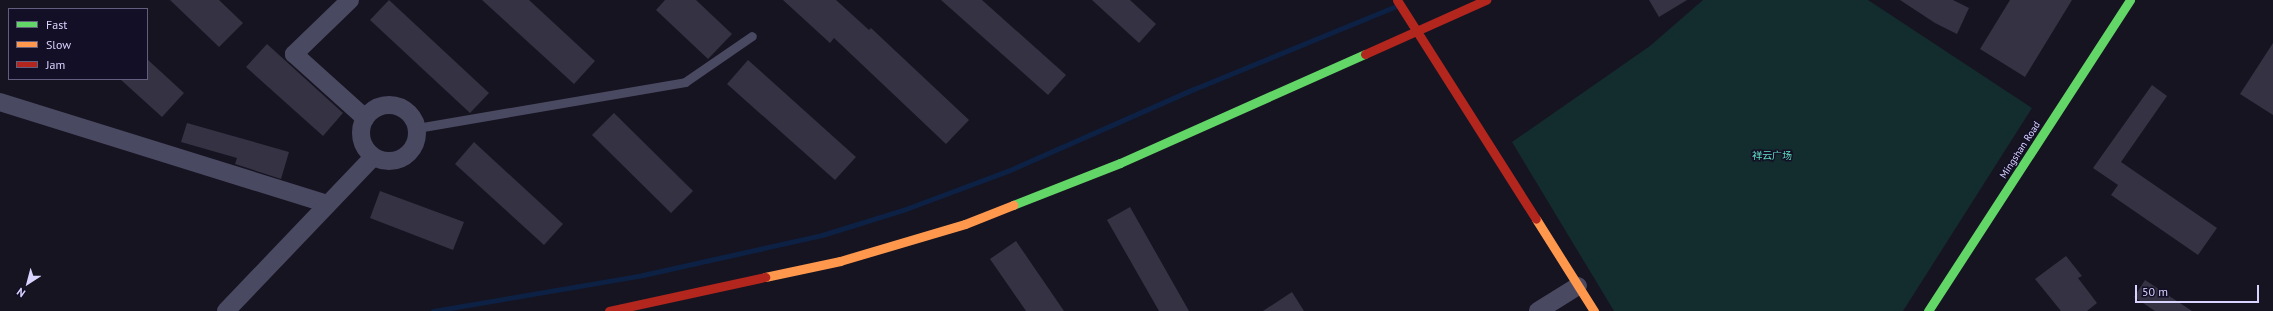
<!DOCTYPE html>
<meta charset="utf-8">
<style>
body{margin:0}
#map{position:relative;width:2273px;height:311px;overflow:hidden;background:#161421;font-family:"PT Sans","Noto Sans SC",sans-serif}
div>[style]{position:absolute}
.green>*{inset:0;background:#132c2d}
.stream>*{height:5px;margin:-2.5px;padding:0 2.5px;transform-origin:2.5px;border-radius:2.5px;background:#0d2144}
.building>*{inset:0;background:#343243}
.lane>*{height:9px;margin:-4.5px;padding:0 4.5px;transform-origin:4.5px;border-radius:4.5px;background:#4a4962}
.street>*{height:18px;margin:-9px;padding:0 9px;transform-origin:9px;border-radius:9px;background:#4a4962}
.street>.ring{margin:-9px;padding:0;box-sizing:content-box;background:none;border:18px solid #4a4962;border-radius:50%}
.fast>*{height:9px;margin:-4.5px;padding:0 4.5px;transform-origin:4.5px;border-radius:4.5px;background:#63d668}
.slow>*{height:9px;margin:-4.5px;padding:0 4.5px;transform-origin:4.5px;border-radius:4.5px;background:#ff974d}
.jam>*{height:9px;margin:-4.5px;padding:0 4.5px;transform-origin:4.5px;border-radius:4.5px;background:#b3261e}
span{translate:-50% -50%;white-space:nowrap;text-align:center;line-height:1.15;-webkit-text-stroke:3px #130f26;paint-order:stroke}
.street-label{font-size:10px;color:#d9d4ff}
.park-label{font-size:10px;color:#5fe0c0}
.legend{position:absolute;left:8px;top:8px;width:140px;height:72px;box-sizing:border-box;background:#130f26;border:1px solid #625e7d;margin:0;padding:5px 7px;list-style:none;font-size:12px;color:#d9d4ff}
.legend li{display:flex;align-items:center;gap:8px;height:20px}
.legend b{width:20px;border:1px solid #625e7d}
.north{position:absolute;left:8px;top:263px;width:40px;height:40px;-webkit-text-stroke:3px #130f26;paint-order:stroke;rotate:216deg;font-size:11px;font-weight:700;line-height:16px;text-align:center;color:#d9d4ff}
.north::after{content:'';display:block;margin:auto;width:14px;height:18px;background:#d9d4ff;clip-path:polygon(50% 0,100% 100%,50% 72%,0 100%)}
.scale{position:absolute;left:2135px;top:285px;width:124px;height:18px;box-sizing:border-box;border:2px solid #d9d4ff;border-top:0;padding-left:5px;font-size:12px;line-height:14px;white-space:nowrap;color:#d9d4ff;-webkit-text-stroke:3px #130f26;paint-order:stroke}
</style>
<div id="map">
<div class="green">
<div style="clip-path:polygon(1703px 0,1868px 0,2032px 108px,1903px 311px,1614px 311px,1512px 142px,1650px 46px)"></div>
</div>
<div class="stream">
<div style="left:433px;top:311px;width:213px;rotate:-9.7deg"></div>
<div style="left:643px;top:275px;width:183px;rotate:-12.6deg"></div>
<div style="left:822px;top:235px;width:85px;rotate:-17.2deg"></div>
<div style="left:903px;top:210px;width:114px;rotate:-20.5deg"></div>
<div style="left:1010px;top:170px;width:201px;rotate:-23.8deg"></div>
<div style="left:1194px;top:89px;width:218px;rotate:-22.3deg"></div>
</div>
<div class="building">
<div style="clip-path:polygon(170px 0,219px 0,243px 23px,219px 47px)"></div>
<div style="clip-path:polygon(389px 0,489px 93px,470px 113px,370px 20px)"></div>
<div style="clip-path:polygon(482px 0,529px 0,595px 61px,574px 84px)"></div>
<div style="clip-path:polygon(665px 0,696px 0,732px 34px,708px 59px,656px 10px)"></div>
<div style="clip-path:polygon(783px 0,836px 0,869px 30px,871px 28px,969px 120px,946px 144px,834px 38px,830px 43px)"></div>
<div style="clip-path:polygon(941px 0,982px 0,1066px 75px,1048px 95px)"></div>
<div style="clip-path:polygon(1092px 0,1130px 0,1156px 24px,1139px 43px)"></div>
<div style="clip-path:polygon(1649px 0,1687px 0,1659px 17px)"></div>
<div style="clip-path:polygon(1900px 0,1953px 0,1969px 8px,1957px 34px,1935px 23px)"></div>
<div style="clip-path:polygon(2010px 0,2072px 0,2025px 77px,1980px 49px)"></div>
<div style="clip-path:polygon(2273px 43px,2273px 115px,2240px 94px)"></div>
<div style="clip-path:polygon(267px 44px,343px 113px,323px 136px,246px 67px)"></div>
<div style="clip-path:polygon(147px 59px,184px 93px,162px 117px,120px 79px,147px 79px)"></div>
<div style="clip-path:polygon(748px 60px,856px 157px,835px 180px,727px 84px)"></div>
<div style="clip-path:polygon(2152px 85px,2167px 96px,2121px 162px,2217px 228px,2198px 255px,2111px 195px,2118px 185px,2093px 168px)"></div>
<div style="clip-path:polygon(614px 113px,693px 191px,671px 213px,592px 135px)"></div>
<div style="clip-path:polygon(187px 123px,289px 152px,281px 179px,235px 164px,237px 158px,181px 142px)"></div>
<div style="clip-path:polygon(474px 142px,563px 224px,544px 245px,455px 164px)"></div>
<div style="clip-path:polygon(380px 191px,464px 222px,453px 250px,370px 218px)"></div>
<div style="clip-path:polygon(1130px 207px,1189px 311px,1159px 311px,1107px 220px)"></div>
<div style="clip-path:polygon(1016px 241px,1064px 311px,1026px 311px,990px 259px)"></div>
<div style="clip-path:polygon(2066px 256px,2082px 276px,2078px 278px,2097px 303px,2087px 311px,2061px 311px,2035px 279px)"></div>
<div style="clip-path:polygon(2145px 280px,2192px 311px,2155px 311px,2134px 297px)"></div>
<div style="clip-path:polygon(1292px 292px,1304px 311px,1263px 311px)"></div>
</div>
<div class="lane">
<div style="left:417px;top:128px;width:272px;rotate:-9.7deg"></div>
<div style="left:685px;top:82px;width:81px;rotate:-34.5deg"></div>
</div>
<div class="street">
<div style="left:350px;top:0;width:78px;rotate:136deg"></div>
<div style="left:294px;top:54px;width:96px;rotate:42deg"></div>
<div style="left:0;top:102px;width:343px;rotate:17.3deg"></div>
<div class="ring" style="left:361px;top:105px;width:38px;height:38px"></div>
<div style="left:226px;top:311px;width:213px;rotate:-46.3deg"></div>
<div style="left:1538px;top:311px;width:47px;rotate:-32deg"></div>
</div>
<div class="fast">
<div style="left:1013px;top:205px;width:115px;rotate:-21.4deg"></div>
<div style="left:1120px;top:163px;width:268px;rotate:-24deg"></div>
<div style="left:1928px;top:311px;width:371px;rotate:-57deg"></div>
</div>
<div class="slow">
<div style="left:1536px;top:219px;width:109px;rotate:57.8deg"></div>
<div style="left:765px;top:277px;width:77px;rotate:-12deg"></div>
<div style="left:840px;top:261px;width:130px;rotate:-16.5deg"></div>
<div style="left:965px;top:224px;width:52px;rotate:-21.6deg"></div>
</div>
<div class="jam">
<div style="left:1397px;top:0;width:259px;rotate:57.6deg"></div>
<div style="left:1365px;top:54px;width:133px;rotate:-24.1deg"></div>
<div style="left:609px;top:311px;width:160px;rotate:-12.3deg"></div>
</div>
<div class="street-label">
<span style="left:2020px;top:150px;rotate:-57deg">Mingshan Road</span>
</div>
<div class="park-label">
<span style="left:1772px;top:156px">祥云广场</span>
</div>
<ul class="legend">
<li><b style="height:5px;background:#63d668"></b>Fast</li>
<li><b style="height:5px;background:#ff974d"></b>Slow</li>
<li><b style="height:5px;background:#b3261e"></b>Jam</li>
</ul>
<div class="north">N</div>
<div class="scale">50 m</div>
</div>
